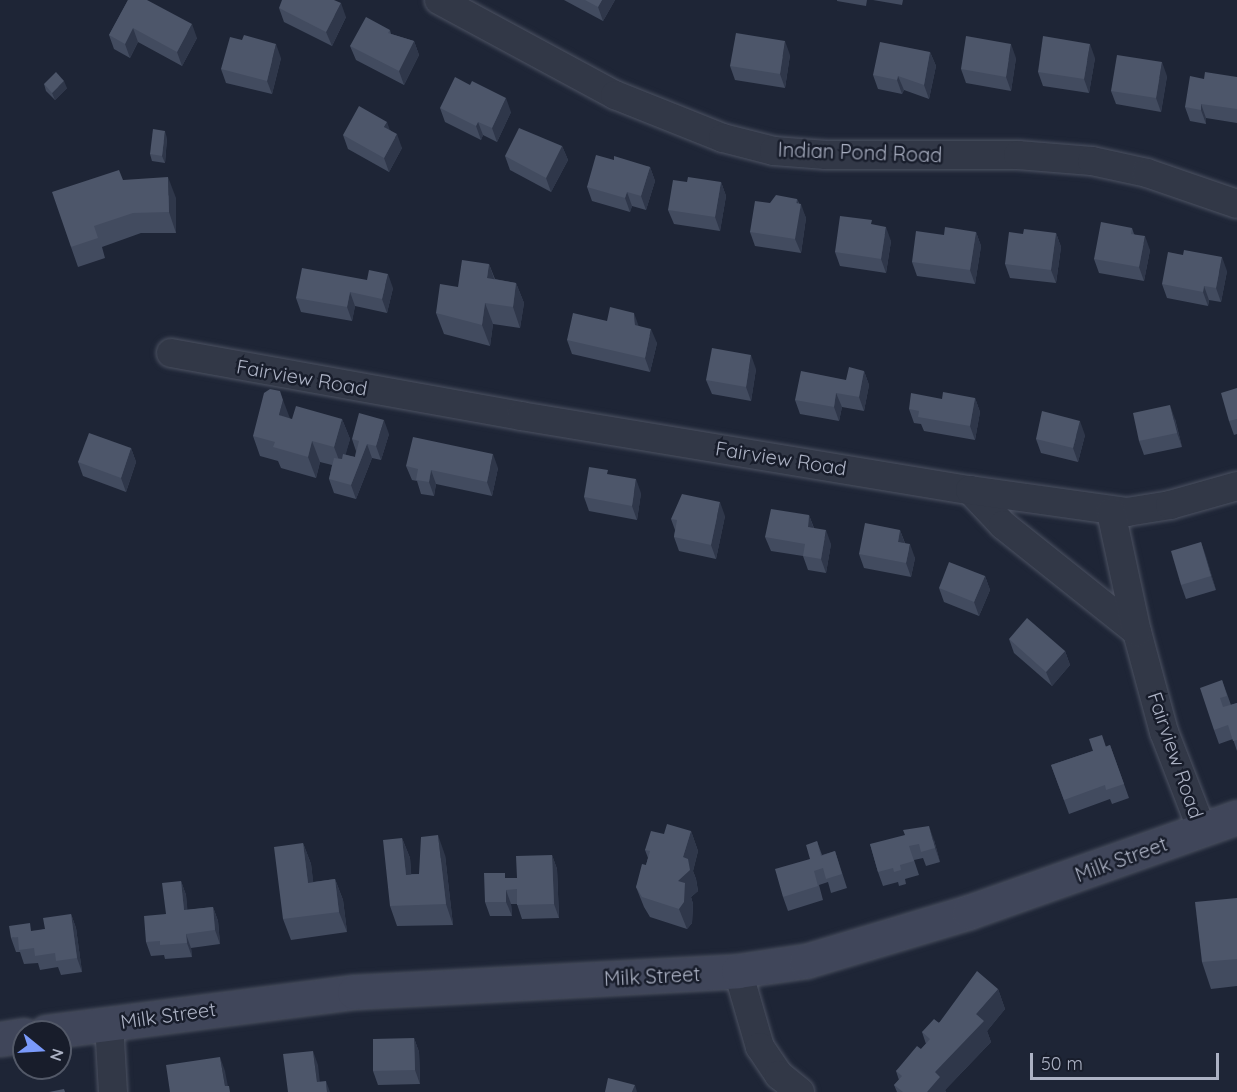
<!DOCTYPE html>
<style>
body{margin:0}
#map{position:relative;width:1237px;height:1092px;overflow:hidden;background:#1e2536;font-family:Quicksand,sans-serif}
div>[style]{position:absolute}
.roads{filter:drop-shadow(0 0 2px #4c5262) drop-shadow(0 0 2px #4c5262)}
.minor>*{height:28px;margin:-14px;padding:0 14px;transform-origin:14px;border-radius:14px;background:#323847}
.secondary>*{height:33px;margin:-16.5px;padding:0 16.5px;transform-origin:16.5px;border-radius:16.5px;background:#40465a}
.wall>*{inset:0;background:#424b5f}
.shaded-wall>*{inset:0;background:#2f374a}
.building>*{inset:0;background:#4d566a}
span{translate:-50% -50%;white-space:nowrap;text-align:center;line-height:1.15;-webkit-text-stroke:5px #181d2b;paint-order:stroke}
.street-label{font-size:20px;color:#acb2c4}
.north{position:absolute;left:12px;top:1020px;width:60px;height:60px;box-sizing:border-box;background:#181d2b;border:2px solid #535968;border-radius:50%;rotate:108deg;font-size:16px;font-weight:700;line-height:24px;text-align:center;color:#acb2c4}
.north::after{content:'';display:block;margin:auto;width:21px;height:27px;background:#7a9afb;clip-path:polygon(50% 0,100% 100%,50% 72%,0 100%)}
.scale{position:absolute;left:1030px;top:1053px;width:189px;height:27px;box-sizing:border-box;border:3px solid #acb2c4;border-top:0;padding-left:8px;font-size:18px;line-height:21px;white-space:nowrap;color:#acb2c4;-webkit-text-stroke:4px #181d2b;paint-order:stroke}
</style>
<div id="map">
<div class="roads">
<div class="minor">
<div style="left:439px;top:0;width:200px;rotate:28.4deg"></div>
<div style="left:615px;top:95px;width:116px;rotate:21.7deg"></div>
<div style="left:723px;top:138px;width:53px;rotate:14.3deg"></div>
<div style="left:774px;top:151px;width:52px;rotate:4.4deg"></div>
<div style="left:826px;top:155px;width:192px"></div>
<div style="left:1018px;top:155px;width:74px;rotate:4.6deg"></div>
<div style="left:1092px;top:161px;width:56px;rotate:12.3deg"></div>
<div style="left:1147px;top:173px;width:95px;rotate:19deg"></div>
<div style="left:171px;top:353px;width:356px;rotate:10.2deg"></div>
<div style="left:521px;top:416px;width:455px;rotate:9.4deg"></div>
<div style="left:970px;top:490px;width:48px;rotate:46.7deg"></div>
<div style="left:1003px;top:525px;width:171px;rotate:38.6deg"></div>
<div style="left:1137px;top:632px;width:104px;rotate:74.9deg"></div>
<div style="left:1164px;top:732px;width:105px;rotate:68.8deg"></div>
<div style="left:970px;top:490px;width:159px;rotate:8deg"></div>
<div style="left:1127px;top:512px;width:44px;rotate:-9.2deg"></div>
<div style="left:1170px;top:505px;width:70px;rotate:-15.8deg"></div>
<div style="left:1111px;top:512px;width:123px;rotate:77.8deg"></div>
<div style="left:738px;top:971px;width:79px;rotate:73.9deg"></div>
<div style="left:760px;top:1047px;width:34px;rotate:56deg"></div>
<div style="left:779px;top:1075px;width:27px;rotate:39deg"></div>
<div style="left:109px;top:1023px;width:69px;rotate:86.7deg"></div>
</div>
<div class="secondary">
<div style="left:46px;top:1032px;width:311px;rotate:-7.4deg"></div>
<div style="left:354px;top:992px;width:385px;rotate:-3.1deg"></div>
<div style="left:738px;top:971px;width:69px;rotate:-8.4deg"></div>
<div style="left:806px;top:961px;width:170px;rotate:-16.7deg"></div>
<div style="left:969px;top:912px;width:284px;rotate:-19.5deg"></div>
<div style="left:0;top:1039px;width:24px;rotate:-9deg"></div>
</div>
</div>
<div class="wall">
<div style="clip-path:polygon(128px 0,197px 38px,182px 66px,138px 42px,130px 58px,114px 49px,109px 35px)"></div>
<div style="clip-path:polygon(564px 0,615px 0,603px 21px)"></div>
<div style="clip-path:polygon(837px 0,867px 0,866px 6px,837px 1px)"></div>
<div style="clip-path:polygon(873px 0,903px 0,902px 5px)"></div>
<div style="clip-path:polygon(279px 8px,346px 17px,332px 46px,284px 22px)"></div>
<div style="clip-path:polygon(390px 30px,391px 34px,414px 41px,419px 55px,404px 85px,356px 60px,350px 46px)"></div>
<div style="clip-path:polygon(930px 52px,936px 66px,929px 99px,904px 90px,902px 94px,878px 89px,873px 75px)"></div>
<div style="clip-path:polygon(790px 55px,785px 88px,735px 80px,730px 66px)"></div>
<div style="clip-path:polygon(281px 58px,272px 94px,226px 83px,221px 69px)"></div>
<div style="clip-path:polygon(1016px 58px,1011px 91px,966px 83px,961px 69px)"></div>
<div style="clip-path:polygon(1095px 58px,1089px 93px,1043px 86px,1038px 72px)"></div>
<div style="clip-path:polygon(1167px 76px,1161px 112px,1116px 104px,1111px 91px)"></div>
<div style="clip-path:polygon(1237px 77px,1237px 123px,1206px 118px,1206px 124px,1190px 121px,1185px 107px,1204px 79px)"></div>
<div style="clip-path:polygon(44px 84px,67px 88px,55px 100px,46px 91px)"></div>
<div style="clip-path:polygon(440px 108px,511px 112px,497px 142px,483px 135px,481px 140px,445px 122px)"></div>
<div style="clip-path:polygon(390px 130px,402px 148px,389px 172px,348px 149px,343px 135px)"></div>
<div style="clip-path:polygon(167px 138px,165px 163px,152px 161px,150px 154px)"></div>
<div style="clip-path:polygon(562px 146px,568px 160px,551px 192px,510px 170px,505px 156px)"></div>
<div style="clip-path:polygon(614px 160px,650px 167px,655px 181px,646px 210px,632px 206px,630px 212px,592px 201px,587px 187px)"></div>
<div style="clip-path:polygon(123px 180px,176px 198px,176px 233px,141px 233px,102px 247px,105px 258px,78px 267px,71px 247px)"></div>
<div style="clip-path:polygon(687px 182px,721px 182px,726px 196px,720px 231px,674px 224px,668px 210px)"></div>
<div style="clip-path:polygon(797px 199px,806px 218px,801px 253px,755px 246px,750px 232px,770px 203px)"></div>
<div style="clip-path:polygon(874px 225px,891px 241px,886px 273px,840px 266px,835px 252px)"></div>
<div style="clip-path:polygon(1132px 228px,1134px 234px,1150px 250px,1144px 281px,1099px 273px,1094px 259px)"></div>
<div style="clip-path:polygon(976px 232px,981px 246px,975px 284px,917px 276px,912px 262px,944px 235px)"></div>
<div style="clip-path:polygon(1056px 233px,1061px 247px,1056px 283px,1010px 278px,1005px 264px,1023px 234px)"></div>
<div style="clip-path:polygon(489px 264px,495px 279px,516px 283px,524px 303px,520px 328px,493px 324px,490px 346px,444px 334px,436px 313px,458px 287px)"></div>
<div style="clip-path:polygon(1227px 271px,1221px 302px,1209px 300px,1208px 306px,1167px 298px,1162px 284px)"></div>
<div style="clip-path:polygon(367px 280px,393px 288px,387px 313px,355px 306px,352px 321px,301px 312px,296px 298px)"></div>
<div style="clip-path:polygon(607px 321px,639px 326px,657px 343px,650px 372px,572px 354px,567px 340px)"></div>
<div style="clip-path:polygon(756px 369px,751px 401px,712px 394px,706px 380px)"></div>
<div style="clip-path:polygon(864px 371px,869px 385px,864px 411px,842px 407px,839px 421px,800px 414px,795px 400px,846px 380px)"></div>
<div style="clip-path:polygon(1237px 388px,1237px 434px,1234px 435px,1229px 421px)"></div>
<div style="clip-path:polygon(975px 398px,980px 412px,975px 440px,924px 431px,921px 424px,914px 423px,909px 409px,942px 399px)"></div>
<div style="clip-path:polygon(290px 419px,342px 419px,350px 439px,345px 455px,355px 457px,356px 451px,352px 439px,389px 434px,381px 460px,372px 458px,356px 499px,334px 493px,329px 479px,332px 465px,320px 462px,316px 478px,281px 468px,278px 461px,260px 456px,253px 436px)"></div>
<div style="clip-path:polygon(1175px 419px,1182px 447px,1144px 455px,1139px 441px)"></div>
<div style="clip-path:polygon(1085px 435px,1078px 462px,1041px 453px,1036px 439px)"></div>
<div style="clip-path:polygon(131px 448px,136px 462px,126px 492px,83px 476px,78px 462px)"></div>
<div style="clip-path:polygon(406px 466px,498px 468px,492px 496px,436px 484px,434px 496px,421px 494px,417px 481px,412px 480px)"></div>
<div style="clip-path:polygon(641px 493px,637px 520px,589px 511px,584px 497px)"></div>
<div style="clip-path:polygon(809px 515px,814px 528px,831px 544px,826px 573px,808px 570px,803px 556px,771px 551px,765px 537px)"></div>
<div style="clip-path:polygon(725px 516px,716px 559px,679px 551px,674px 537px,675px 530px,671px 519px)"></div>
<div style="clip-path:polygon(900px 530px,905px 543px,915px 558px,911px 577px,864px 568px,859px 554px)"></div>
<div style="clip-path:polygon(1201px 542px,1216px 590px,1186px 599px,1181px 585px)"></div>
<div style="clip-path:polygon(985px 576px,990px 590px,979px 616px,944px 602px,939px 588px)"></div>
<div style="clip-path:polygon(1009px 639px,1065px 651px,1070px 665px,1052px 686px,1014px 653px)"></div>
<div style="clip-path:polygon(1222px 680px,1231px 705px,1237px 703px,1237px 751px,1233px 739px,1219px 744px,1214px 730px)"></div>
<div style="clip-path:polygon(1110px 745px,1129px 798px,1112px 804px,1110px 799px,1069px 814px,1051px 765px)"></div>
<div style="clip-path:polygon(691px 831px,698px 851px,693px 871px,696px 879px,698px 891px,691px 897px,693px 904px,692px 923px,687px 929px,650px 917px,644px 907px,636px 887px,646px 865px,648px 858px,645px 850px,664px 834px)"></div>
<div style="clip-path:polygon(402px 838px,410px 858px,411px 874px,419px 874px,445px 855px,453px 925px,397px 926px,390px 906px)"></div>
<div style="clip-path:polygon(934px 840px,940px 862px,926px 866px,923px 858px,914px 860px,919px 875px,905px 879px,906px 884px,899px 886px,898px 882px,883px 886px,878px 872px,870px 844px)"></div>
<div style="clip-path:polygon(817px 841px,822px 855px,835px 851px,847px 888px,831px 893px,828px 882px,819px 885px,823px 900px,788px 911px,783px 897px,810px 859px)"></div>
<div style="clip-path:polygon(303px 843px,311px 864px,313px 882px,335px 879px,343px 900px,347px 932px,291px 940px,283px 919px)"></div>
<div style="clip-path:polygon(552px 855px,557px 869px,559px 918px,522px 919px,517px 904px,511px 904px,512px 916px,490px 916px,485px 902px,507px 878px,517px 878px)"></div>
<div style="clip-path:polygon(181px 881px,186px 895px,187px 910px,213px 907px,218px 921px,220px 944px,191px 948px,192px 957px,165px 959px,164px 955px,151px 956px,146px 942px,166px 914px)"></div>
<div style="clip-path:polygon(1237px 898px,1237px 986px,1211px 989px,1202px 962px)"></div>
<div style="clip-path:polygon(71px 914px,76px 928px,82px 972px,61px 975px,58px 967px,40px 970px,38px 963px,24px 964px,20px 952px,16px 952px,11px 938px,45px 929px)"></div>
<div style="clip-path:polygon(998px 989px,1005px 1009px,987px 1031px,991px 1042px,945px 1090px,946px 1092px,897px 1092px,894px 1085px,899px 1080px,896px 1071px,921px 1049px,926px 1044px,922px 1032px)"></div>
<div style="clip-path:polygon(414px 1038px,419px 1052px,420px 1084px,378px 1085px,373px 1071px)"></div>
</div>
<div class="shaded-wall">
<div style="clip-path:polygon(602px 0,615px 0,603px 21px,598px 7px)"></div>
<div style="clip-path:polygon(341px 3px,346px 17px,332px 46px,326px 32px)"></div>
<div style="clip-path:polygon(192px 24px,197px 38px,182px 66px,177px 52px)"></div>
<div style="clip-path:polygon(133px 28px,138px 42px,130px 58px,125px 44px)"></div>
<div style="clip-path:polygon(414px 41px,419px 55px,404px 85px,399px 71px)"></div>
<div style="clip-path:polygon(785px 41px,790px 55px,785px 88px,780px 74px)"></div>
<div style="clip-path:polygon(276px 44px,281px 58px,272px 94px,267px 81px)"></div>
<div style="clip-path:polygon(1011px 44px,1016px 58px,1011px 91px,1006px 77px)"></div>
<div style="clip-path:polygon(1090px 44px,1095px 58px,1089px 93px,1084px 79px)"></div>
<div style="clip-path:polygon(930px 52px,936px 66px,929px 99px,924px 85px)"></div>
<div style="clip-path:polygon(1162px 62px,1167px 76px,1161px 112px,1156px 98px)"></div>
<div style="clip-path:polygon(898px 76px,904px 90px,902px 94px,897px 80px)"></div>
<div style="clip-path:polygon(64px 81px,67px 88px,55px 100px,52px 93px)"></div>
<div style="clip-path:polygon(506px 98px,511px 112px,497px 142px,492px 128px)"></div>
<div style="clip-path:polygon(1201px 104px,1206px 118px,1206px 124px,1201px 110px)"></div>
<div style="clip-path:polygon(387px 122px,392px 136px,384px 127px)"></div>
<div style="clip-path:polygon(478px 122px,483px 135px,481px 140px,476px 126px)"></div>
<div style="clip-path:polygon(165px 131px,167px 138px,165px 163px,162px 156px)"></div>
<div style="clip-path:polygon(397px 134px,402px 148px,389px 172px,384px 158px)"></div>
<div style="clip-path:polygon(562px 146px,568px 160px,551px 192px,546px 178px)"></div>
<div style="clip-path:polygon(650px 167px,655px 181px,646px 210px,641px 196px)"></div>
<div style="clip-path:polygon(168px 177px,176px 198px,176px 233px,169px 212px)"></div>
<div style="clip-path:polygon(721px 182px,726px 196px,720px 231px,715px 217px)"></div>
<div style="clip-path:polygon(627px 192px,632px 206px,630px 212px,625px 198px)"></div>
<div style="clip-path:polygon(797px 199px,800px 209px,801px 204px,806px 218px,801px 253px,795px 239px)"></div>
<div style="clip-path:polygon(886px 227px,891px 241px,886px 273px,881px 259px)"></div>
<div style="clip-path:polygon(976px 232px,981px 246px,975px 284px,970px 270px)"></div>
<div style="clip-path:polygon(1056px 233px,1061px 247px,1056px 283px,1051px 270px)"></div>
<div style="clip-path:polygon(1145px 236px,1150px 250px,1144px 281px,1139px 267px)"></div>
<div style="clip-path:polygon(1222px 257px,1227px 271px,1221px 302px,1216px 288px)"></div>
<div style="clip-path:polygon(489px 264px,496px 284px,487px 278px)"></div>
<div style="clip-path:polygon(388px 274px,393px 288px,387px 313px,382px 299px)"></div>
<div style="clip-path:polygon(516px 283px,524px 303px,520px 328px,513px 307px)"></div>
<div style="clip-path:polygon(1204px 286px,1209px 300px,1208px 306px,1203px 292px)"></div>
<div style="clip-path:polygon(350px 292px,355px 306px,352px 321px,347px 307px)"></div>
<div style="clip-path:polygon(485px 303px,493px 324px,490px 346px,482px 325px)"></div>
<div style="clip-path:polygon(634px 313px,639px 327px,635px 325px)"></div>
<div style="clip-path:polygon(651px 329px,657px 343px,650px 372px,645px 358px)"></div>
<div style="clip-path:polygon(751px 355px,756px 369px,751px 401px,746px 387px)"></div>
<div style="clip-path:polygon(864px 371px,869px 385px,864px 411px,859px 397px)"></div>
<div style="clip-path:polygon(836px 393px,842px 407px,839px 421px,834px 407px)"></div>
<div style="clip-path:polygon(975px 398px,980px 412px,975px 440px,970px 426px)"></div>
<div style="clip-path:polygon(283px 400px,291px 421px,279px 415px)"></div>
<div style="clip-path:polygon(1170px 405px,1175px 419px,1182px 447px,1177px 433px)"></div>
<div style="clip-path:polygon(342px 419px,350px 439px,342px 468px,334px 447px)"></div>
<div style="clip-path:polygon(384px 420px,389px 434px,381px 460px,376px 446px)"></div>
<div style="clip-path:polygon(1080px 421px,1085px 435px,1078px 462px,1073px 448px)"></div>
<div style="clip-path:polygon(312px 441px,320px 462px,316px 478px,308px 457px)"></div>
<div style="clip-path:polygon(367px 444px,372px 458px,356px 499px,351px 485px)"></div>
<div style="clip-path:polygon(131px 448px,136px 462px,126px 492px,121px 478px)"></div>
<div style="clip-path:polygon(493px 454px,498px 468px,492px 496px,487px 482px)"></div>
<div style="clip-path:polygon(431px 470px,436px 484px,434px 496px,429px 482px)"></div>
<div style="clip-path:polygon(636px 479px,641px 493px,637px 520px,632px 506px)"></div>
<div style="clip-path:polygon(720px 502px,725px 516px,716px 559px,711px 545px)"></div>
<div style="clip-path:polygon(809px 515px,814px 529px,808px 527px)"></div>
<div style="clip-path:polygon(826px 530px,831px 544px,826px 573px,821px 559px)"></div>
<div style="clip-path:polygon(900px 530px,905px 544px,898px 542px)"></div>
<div style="clip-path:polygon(1201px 542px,1206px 556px,1216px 590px,1211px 576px)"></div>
<div style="clip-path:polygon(910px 544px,915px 558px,911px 577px,906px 563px)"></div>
<div style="clip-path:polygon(985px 576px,990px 590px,979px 616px,974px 602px)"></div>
<div style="clip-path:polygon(1065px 651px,1070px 665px,1052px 686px,1046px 672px)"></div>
<div style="clip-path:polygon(929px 826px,934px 840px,940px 862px,935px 848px)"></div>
<div style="clip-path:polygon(691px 831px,698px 851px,693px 871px,696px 879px,698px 891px,691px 897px,693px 904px,692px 923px,687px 929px,679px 909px,678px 881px,683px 857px)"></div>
<div style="clip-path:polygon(438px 835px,445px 855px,453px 925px,446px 904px)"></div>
<div style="clip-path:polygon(402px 838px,410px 858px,413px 896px,406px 875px)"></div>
<div style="clip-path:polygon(303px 843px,311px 864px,316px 903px,308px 883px)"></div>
<div style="clip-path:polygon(552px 855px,557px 869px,559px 918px,554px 904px)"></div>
<div style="clip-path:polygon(335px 879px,343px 900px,347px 932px,339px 912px)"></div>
<div style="clip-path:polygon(181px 881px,186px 895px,189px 924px,184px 910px)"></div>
<div style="clip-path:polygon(506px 890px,511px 904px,512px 916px,506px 902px)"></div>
<div style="clip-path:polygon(213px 907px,218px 921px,220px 944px,215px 930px)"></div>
<div style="clip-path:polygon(71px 914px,76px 928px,82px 972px,77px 958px)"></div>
<div style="clip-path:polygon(186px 934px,191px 948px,192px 957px,187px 943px)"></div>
<div style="clip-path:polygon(998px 989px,1005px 1009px,987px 1031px,991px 1042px,945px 1090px,946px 1092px,927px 1092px,935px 1072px,976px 1014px)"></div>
<div style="clip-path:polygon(414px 1038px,419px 1052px,420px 1084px,415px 1070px)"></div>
<div style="clip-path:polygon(313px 1051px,318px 1065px,321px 1092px,317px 1082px)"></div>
<div style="clip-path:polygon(220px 1057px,225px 1071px,229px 1092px,225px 1086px)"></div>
<div style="clip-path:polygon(326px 1081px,330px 1092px,327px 1092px)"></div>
<div style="clip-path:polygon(635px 1085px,637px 1092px,632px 1092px)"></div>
</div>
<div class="building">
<div style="clip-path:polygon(128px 0,147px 0,192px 24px,177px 52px,133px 28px,125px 44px,109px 35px)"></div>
<div style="clip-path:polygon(282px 0,334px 0,341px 3px,326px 32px,279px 8px)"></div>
<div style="clip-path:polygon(585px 0,602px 0,598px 7px)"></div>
<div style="clip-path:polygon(366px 17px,390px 30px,388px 33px,414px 41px,399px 71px,350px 46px)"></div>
<div style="clip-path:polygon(736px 33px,785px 41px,780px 74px,730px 66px)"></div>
<div style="clip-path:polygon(244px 35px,276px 44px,267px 81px,221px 69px,230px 37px,242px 40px)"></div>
<div style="clip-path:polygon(966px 36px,1011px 44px,1006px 77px,961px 69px)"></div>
<div style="clip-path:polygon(1043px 36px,1090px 44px,1084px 79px,1038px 72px)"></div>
<div style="clip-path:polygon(880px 42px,930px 52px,924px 85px,898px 76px,897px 80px,873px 75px)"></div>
<div style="clip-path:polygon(1117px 55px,1162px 62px,1156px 98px,1111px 91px)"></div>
<div style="clip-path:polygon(56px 72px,64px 81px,52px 93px,44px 84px)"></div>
<div style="clip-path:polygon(1205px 72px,1237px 77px,1237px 109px,1201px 104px,1201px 110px,1185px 107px,1190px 76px,1204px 79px)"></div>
<div style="clip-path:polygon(455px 77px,470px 85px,472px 81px,506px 98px,492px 128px,478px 122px,476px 126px,440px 108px)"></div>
<div style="clip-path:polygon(359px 106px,387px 122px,384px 127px,397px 134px,384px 158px,343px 135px)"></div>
<div style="clip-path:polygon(519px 128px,562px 146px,546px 178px,505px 156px)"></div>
<div style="clip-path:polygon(153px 129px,165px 131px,162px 156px,150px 154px)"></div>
<div style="clip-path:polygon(596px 155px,614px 160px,614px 156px,650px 167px,641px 196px,627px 192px,625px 198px,587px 187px)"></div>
<div style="clip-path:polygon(119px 170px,123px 180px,168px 177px,169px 212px,133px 213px,94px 226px,98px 238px,71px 247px,52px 192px)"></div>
<div style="clip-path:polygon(688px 177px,721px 182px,715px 217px,668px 210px,673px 180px,687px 182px)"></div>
<div style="clip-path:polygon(776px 195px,797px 199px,796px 203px,801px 204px,795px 239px,750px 232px,755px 201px,770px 203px)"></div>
<div style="clip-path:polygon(840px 216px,872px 220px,871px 224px,886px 227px,881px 259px,835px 252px)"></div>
<div style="clip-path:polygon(1101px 222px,1132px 228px,1131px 234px,1145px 236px,1139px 267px,1094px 259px)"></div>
<div style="clip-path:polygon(945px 227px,976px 232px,970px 270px,912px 262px,916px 231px,944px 235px)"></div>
<div style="clip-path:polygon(1024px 229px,1056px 233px,1051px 270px,1005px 264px,1009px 232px,1023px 234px)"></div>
<div style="clip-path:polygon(1184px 250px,1222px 257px,1216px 288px,1204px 286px,1203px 292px,1162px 284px,1168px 252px,1183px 255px)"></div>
<div style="clip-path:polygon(462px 260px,489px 264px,487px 278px,516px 283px,513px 307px,485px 303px,482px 325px,436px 313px,440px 284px,458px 287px)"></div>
<div style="clip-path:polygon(302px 268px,367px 280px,369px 270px,388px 274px,382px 299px,350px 292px,347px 307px,296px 298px)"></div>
<div style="clip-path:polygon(610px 307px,634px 313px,635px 325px,651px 329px,645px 358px,567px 340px,573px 313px,607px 321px)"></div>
<div style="clip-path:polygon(712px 348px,751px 355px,746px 387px,706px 380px)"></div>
<div style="clip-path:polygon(849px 367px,864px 371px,859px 397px,836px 393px,834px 407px,795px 400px,801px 371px,846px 380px)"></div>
<div style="clip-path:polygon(1237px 388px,1237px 419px,1229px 421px,1221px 393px)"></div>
<div style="clip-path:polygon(270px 389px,280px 391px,283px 400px,279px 415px,292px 419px,296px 406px,342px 419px,334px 447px,312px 441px,308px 457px,273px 447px,275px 442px,253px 436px,264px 393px)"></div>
<div style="clip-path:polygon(943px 392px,975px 398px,970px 426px,918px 417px,919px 411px,909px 409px,911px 393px,942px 399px)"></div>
<div style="clip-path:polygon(1170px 405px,1177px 433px,1139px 441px,1133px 413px)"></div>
<div style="clip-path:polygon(1042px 411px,1080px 421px,1073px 448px,1036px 439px)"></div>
<div style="clip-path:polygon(359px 413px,384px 420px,376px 446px,367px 444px,351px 485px,329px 479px,334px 458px,342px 459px,343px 454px,355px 457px,359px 441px,352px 439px)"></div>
<div style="clip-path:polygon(89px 433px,131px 448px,121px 478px,78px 462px)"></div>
<div style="clip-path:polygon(413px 437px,493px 454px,487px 482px,431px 470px,429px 482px,416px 480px,418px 469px,406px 466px)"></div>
<div style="clip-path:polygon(589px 467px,608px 470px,607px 474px,636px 479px,632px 506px,584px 497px)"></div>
<div style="clip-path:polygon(682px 494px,720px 502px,711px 545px,674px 537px,677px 520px,671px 519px)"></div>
<div style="clip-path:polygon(771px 509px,809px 515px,808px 527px,826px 530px,821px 559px,803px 556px,805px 544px,765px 537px)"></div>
<div style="clip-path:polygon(865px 523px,900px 530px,898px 542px,910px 544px,906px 563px,859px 554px)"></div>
<div style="clip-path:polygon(1201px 542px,1211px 576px,1181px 585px,1171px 551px)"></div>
<div style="clip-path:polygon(949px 562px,985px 576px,974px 602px,939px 588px)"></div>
<div style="clip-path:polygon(1027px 618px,1065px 651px,1046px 672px,1009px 639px)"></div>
<div style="clip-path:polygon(1222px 680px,1227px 696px,1220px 698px,1223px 707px,1237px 703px,1237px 740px,1233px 741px,1228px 725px,1214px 730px,1200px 688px)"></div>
<div style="clip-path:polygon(1102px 735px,1106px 747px,1110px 745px,1124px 784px,1106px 790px,1105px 785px,1064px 800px,1051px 765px,1093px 751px,1089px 739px)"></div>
<div style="clip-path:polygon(667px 824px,691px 831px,683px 857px,688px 859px,690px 870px,678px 881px,685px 883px,684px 902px,679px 909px,642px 897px,636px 887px,642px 864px,646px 865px,650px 851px,645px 850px,651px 831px,664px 834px)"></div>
<div style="clip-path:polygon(929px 826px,935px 848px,921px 852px,919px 844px,909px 846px,914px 861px,900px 865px,901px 870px,894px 872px,893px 868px,878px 872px,870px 844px,905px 835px,903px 830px)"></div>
<div style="clip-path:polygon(438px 835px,446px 904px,390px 906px,383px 840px,402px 838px,406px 875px,419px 874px,421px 837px)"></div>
<div style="clip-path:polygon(817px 841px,821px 856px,835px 851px,842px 874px,826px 879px,823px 868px,814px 871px,818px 886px,783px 897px,775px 869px,810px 859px,806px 845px)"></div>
<div style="clip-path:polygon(303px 843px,308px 883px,335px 879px,339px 912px,283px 919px,274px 847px)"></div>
<div style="clip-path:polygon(552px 855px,554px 904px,517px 905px,517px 889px,506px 890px,506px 902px,485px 902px,484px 873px,505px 873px,505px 878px,517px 878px,516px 856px)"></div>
<div style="clip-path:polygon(181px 881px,184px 910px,213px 907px,215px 930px,186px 934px,187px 943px,160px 945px,160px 941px,146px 942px,144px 916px,166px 914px,162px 883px)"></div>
<div style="clip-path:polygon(1237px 898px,1237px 959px,1202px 962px,1195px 902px)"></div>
<div style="clip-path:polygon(71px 914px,77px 958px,56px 961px,55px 953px,35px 956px,34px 948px,19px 950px,18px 937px,11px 938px,9px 926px,30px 923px,31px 931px,45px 929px,43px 918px)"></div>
<div style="clip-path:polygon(977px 971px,998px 989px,976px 1014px,984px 1021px,935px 1072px,940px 1077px,927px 1092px,903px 1092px,894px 1085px,902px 1076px,896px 1071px,917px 1046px,921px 1049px,930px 1039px,922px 1032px,934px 1019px,939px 1023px)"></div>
<div style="clip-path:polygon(414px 1038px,415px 1070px,373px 1071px,373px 1039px)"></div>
<div style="clip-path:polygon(313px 1051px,317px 1082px,326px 1081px,327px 1092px,288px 1092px,283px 1054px)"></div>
<div style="clip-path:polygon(220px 1057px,225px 1086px,229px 1086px,230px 1092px,170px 1092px,166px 1065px)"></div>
<div style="clip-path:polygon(608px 1078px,635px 1085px,632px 1092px,605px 1092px)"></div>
<div style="clip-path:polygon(64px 1089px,65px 1092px,49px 1092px)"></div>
</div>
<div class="street-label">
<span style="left:860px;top:152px;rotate:2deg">Indian Pond Road</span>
<span style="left:302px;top:377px;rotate:10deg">Fairview Road</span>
<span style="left:781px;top:458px;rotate:9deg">Fairview Road</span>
<span style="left:1176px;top:755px;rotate:71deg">Fairview Road</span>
<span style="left:1121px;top:859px;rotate:-20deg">Milk Street</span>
<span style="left:652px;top:976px;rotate:-3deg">Milk Street</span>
<span style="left:168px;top:1015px;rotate:-8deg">Milk Street</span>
</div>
<div class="north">N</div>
<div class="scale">50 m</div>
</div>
